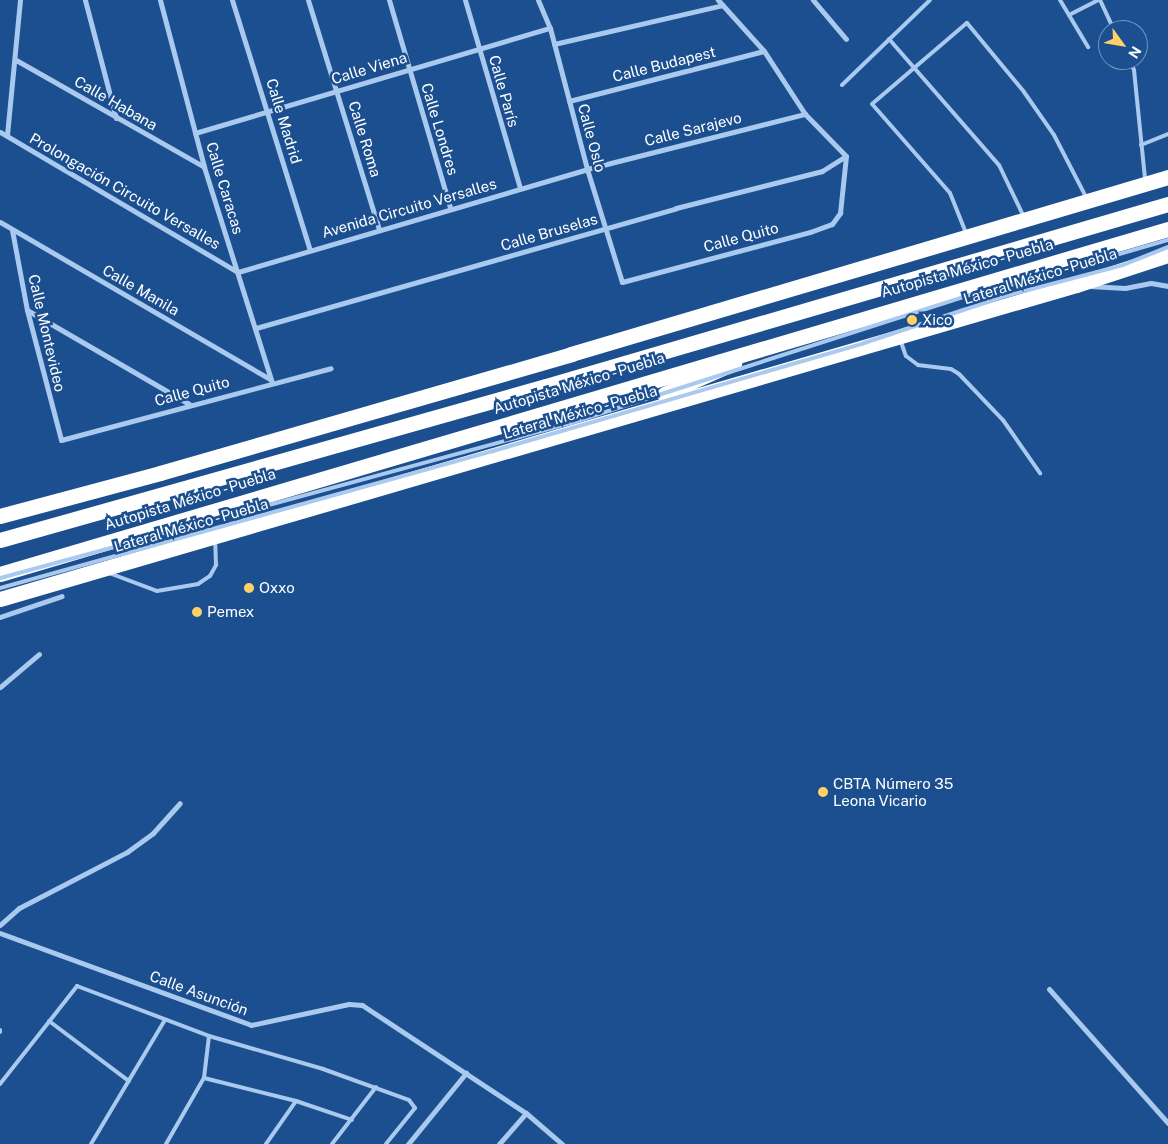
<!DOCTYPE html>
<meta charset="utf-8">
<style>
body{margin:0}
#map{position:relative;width:1168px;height:1144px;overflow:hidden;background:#1b4f8f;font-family:"Public Sans",sans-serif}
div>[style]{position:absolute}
.lane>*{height:4px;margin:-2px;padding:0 2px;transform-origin:2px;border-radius:2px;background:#a9c9ee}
.street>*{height:5px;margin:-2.5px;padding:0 2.5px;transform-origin:2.5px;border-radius:2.5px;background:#a9c9ee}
.highway>*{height:15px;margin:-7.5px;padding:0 7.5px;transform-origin:7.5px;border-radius:7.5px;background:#fff}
.lane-bridge>*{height:4px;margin:-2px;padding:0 2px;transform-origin:2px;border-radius:2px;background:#a9c9ee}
.dots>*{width:14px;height:14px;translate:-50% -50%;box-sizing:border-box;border:2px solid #1b4f8f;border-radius:50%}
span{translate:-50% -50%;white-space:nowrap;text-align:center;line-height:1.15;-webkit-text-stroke:5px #1b4f8f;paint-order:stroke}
.street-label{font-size:15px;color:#fff}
.poi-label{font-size:15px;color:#fff}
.left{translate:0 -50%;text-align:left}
.north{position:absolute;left:1098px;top:20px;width:50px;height:50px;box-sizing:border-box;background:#1b4f8f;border:1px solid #7695bc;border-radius:50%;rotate:122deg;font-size:14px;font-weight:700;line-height:20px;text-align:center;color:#fff}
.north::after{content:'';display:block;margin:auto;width:18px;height:22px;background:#ffd166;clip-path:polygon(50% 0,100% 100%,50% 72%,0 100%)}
</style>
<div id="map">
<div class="lane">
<div style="left:1060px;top:0;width:55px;rotate:59.2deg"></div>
<div style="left:1100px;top:0;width:33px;rotate:65deg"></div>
<div style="left:1069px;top:15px;width:33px;rotate:-27deg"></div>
<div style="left:889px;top:39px;width:167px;rotate:48.9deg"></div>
<div style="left:999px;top:165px;width:55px;rotate:64.4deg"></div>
<div style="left:1129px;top:60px;width:11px;rotate:63deg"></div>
<div style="left:1134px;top:70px;width:110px;rotate:84.2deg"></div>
<div style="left:842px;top:85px;width:122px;rotate:-44deg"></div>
<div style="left:1141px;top:145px;width:29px;rotate:-22deg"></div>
<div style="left:966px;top:233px;width:43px;rotate:-111.8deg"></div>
<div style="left:950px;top:193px;width:118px;rotate:-131.2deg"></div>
<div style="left:872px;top:104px;width:125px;rotate:-40.5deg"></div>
<div style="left:967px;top:23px;width:89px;rotate:50.4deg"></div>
<div style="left:1024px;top:92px;width:52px;rotate:55.1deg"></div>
<div style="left:1054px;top:135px;width:70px;rotate:62.7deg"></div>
<div style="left:900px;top:339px;width:18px;rotate:71deg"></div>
<div style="left:906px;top:356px;width:15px;rotate:37deg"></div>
<div style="left:918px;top:365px;width:33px;rotate:7deg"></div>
<div style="left:951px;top:369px;width:9px;rotate:32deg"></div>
<div style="left:959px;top:374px;width:64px;rotate:46.3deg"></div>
<div style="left:1003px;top:420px;width:65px;rotate:55.1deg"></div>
<div style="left:109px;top:573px;width:51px;rotate:20.6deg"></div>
<div style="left:157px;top:591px;width:42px;rotate:-9.7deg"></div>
<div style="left:198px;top:584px;width:14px;rotate:-34deg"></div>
<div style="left:210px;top:576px;width:13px;rotate:-61deg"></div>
<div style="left:216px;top:565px;width:26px;rotate:-92deg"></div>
<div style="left:49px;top:1021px;width:100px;rotate:36.9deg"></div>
<div style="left:0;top:1030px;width:2px;rotate:90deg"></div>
<div style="left:204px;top:1078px;width:95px;rotate:14deg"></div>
<div style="left:296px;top:1101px;width:59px;rotate:18.7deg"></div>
<div style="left:0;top:1084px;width:125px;rotate:-51.8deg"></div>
<div style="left:77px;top:986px;width:141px;rotate:20.7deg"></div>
<div style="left:209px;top:1036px;width:119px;rotate:16.1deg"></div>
<div style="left:323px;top:1069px;width:91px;rotate:19.8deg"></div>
<div style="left:409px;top:1100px;width:10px;rotate:53deg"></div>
<div style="left:415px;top:1108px;width:46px;rotate:128.9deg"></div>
<div style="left:91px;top:1144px;width:144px;rotate:-59.2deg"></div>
<div style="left:166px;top:1144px;width:76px;rotate:-60.1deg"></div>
<div style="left:204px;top:1078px;width:42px;rotate:-83.2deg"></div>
<div style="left:266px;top:1144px;width:52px;rotate:-55.1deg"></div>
<div style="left:332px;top:1144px;width:72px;rotate:-52.3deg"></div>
</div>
<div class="street">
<div style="left:85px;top:0;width:122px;rotate:75.3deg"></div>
<div style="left:160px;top:0;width:173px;rotate:75.2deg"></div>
<div style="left:204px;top:167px;width:226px;rotate:72.5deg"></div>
<div style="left:232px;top:0;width:262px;rotate:72.7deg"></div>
<div style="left:308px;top:0;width:240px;rotate:72.8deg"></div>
<div style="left:389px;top:0;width:216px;rotate:73.6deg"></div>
<div style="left:465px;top:0;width:196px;rotate:73.7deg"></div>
<div style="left:538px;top:0;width:30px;rotate:67deg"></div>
<div style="left:550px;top:28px;width:146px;rotate:75.3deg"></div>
<div style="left:587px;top:169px;width:118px;rotate:72.8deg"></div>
<div style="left:622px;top:282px;width:195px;rotate:-14.9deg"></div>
<div style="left:810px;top:232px;width:23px;rotate:-20deg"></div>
<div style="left:832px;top:224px;width:14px;rotate:-54deg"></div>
<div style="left:840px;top:213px;width:57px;rotate:-84deg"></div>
<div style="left:846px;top:156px;width:59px;rotate:-134.3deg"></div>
<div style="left:805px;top:114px;width:75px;rotate:-123.1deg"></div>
<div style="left:764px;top:51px;width:69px;rotate:-132deg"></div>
<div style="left:813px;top:0;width:51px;rotate:49.8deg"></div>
<div style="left:554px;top:44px;width:173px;rotate:-13deg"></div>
<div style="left:16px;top:60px;width:216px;rotate:29.6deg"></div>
<div style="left:569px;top:101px;width:201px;rotate:-14.4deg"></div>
<div style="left:0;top:132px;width:276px;rotate:30.5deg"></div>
<div style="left:238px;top:272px;width:364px;rotate:-16.4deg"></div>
<div style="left:587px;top:169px;width:225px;rotate:-14.2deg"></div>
<div style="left:195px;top:133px;width:370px;rotate:-16.5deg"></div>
<div style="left:7px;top:135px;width:136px;rotate:-84.5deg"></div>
<div style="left:0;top:222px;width:312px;rotate:30.2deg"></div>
<div style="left:12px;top:230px;width:81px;rotate:79.4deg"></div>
<div style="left:27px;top:310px;width:134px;rotate:75.3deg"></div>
<div style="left:61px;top:440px;width:279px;rotate:-14.9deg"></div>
<div style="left:1089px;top:286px;width:36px;rotate:3deg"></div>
<div style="left:1125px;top:288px;width:26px;rotate:-11deg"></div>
<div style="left:1151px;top:283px;width:17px;rotate:10deg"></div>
<div style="left:27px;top:310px;width:187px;rotate:30.1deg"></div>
<div style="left:256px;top:328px;width:437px;rotate:-15.9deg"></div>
<div style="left:676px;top:208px;width:151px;rotate:-14.2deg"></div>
<div style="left:822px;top:171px;width:28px;rotate:-32deg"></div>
<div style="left:0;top:617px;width:65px;rotate:-18.7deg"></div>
<div style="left:0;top:687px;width:51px;rotate:-40.2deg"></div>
<div style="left:0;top:925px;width:25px;rotate:-42deg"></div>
<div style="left:19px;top:908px;width:122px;rotate:-27.4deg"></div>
<div style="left:127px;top:852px;width:32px;rotate:-36deg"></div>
<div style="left:153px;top:833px;width:40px;rotate:-48deg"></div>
<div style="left:0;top:933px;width:267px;rotate:20.1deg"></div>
<div style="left:251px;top:1025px;width:100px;rotate:-12.1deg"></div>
<div style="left:349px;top:1004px;width:13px;rotate:4deg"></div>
<div style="left:362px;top:1005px;width:196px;rotate:33.4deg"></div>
<div style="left:526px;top:1113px;width:48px;rotate:40.7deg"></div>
<div style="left:1049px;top:989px;width:179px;rotate:48.4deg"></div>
<div style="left:408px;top:1144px;width:92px;rotate:-50.8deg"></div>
<div style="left:499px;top:1144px;width:41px;rotate:-48.9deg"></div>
</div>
<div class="highway">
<div style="left:664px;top:394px;width:77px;rotate:-23.9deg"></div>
<div style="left:0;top:516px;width:166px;rotate:-15deg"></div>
<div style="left:160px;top:473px;width:428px;rotate:-16.1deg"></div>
<div style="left:571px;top:354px;width:623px;rotate:-16.51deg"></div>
<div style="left:0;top:540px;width:567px;rotate:-15.75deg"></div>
<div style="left:546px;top:386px;width:648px;rotate:-16.31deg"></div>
<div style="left:0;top:574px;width:1218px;rotate:-16.46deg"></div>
<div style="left:0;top:599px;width:1121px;rotate:-16.27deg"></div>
<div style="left:1076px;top:285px;width:97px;rotate:-18.1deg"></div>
</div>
<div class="lane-bridge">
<div style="left:0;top:578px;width:592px;rotate:-15.19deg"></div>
<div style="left:571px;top:423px;width:429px;rotate:-17.8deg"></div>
<div style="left:980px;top:292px;width:19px;rotate:-9deg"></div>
<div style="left:999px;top:289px;width:176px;rotate:-16.2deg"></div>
<div style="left:0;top:588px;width:512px;rotate:-15.53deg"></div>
<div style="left:493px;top:451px;width:386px;rotate:-16.2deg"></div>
<div style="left:864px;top:343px;width:145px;rotate:-18.4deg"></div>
<div style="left:1002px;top:297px;width:125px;rotate:-14.8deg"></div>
<div style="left:1123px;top:265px;width:48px;rotate:-21.8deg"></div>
</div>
<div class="dots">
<div style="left:912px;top:320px;background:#ffd166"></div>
<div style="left:249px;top:588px;background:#ffd166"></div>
<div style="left:197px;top:612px;background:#ffd166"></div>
<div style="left:823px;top:792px;background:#ffd166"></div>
</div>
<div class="street-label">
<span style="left:664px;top:64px;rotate:-14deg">Calle Budapest</span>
<span style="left:369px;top:68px;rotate:-17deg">Calle Viena</span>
<span style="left:504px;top:91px;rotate:74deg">Calle París</span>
<span style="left:116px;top:103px;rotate:30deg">Calle Habana</span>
<span style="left:284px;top:121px;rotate:73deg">Calle Madrid</span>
<span style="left:440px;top:129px;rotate:73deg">Calle Londres</span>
<span style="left:693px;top:129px;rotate:-14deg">Calle Sarajevo</span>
<span style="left:592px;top:138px;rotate:75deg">Calle Oslo</span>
<span style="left:365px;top:139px;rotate:73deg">Calle Roma</span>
<span style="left:225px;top:188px;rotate:73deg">Calle Caracas</span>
<span style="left:125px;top:191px;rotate:30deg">Prolongación Circuito Versalles</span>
<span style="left:409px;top:208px;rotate:-16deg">Avenida Circuito Versalles</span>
<span style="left:549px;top:232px;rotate:-16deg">Calle Bruselas</span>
<span style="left:741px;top:237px;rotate:-15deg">Calle Quito</span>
<span style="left:967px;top:268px;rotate:-16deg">Autopista México - Puebla</span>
<span style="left:1040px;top:276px;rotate:-17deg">Lateral México - Puebla</span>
<span style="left:141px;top:290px;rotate:30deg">Calle Manila</span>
<span style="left:47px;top:333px;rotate:77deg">Calle Montevideo</span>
<span style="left:579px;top:383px;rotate:-17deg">Autopista México - Puebla</span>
<span style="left:192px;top:391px;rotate:-15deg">Calle Quito</span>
<span style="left:580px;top:412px;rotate:-16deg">Lateral México - Puebla</span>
<span style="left:190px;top:499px;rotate:-17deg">Autopista México - Puebla</span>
<span style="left:191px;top:525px;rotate:-16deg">Lateral México - Puebla</span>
<span style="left:199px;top:993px;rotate:20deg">Calle Asunción</span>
</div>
<div class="poi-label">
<span class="left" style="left:922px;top:320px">Xico</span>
<span class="left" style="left:259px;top:588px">Oxxo</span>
<span class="left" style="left:207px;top:612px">Pemex</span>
<span class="left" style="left:833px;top:792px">CBTA Número 35<br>Leona Vicario</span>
</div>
<div class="north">N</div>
</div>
